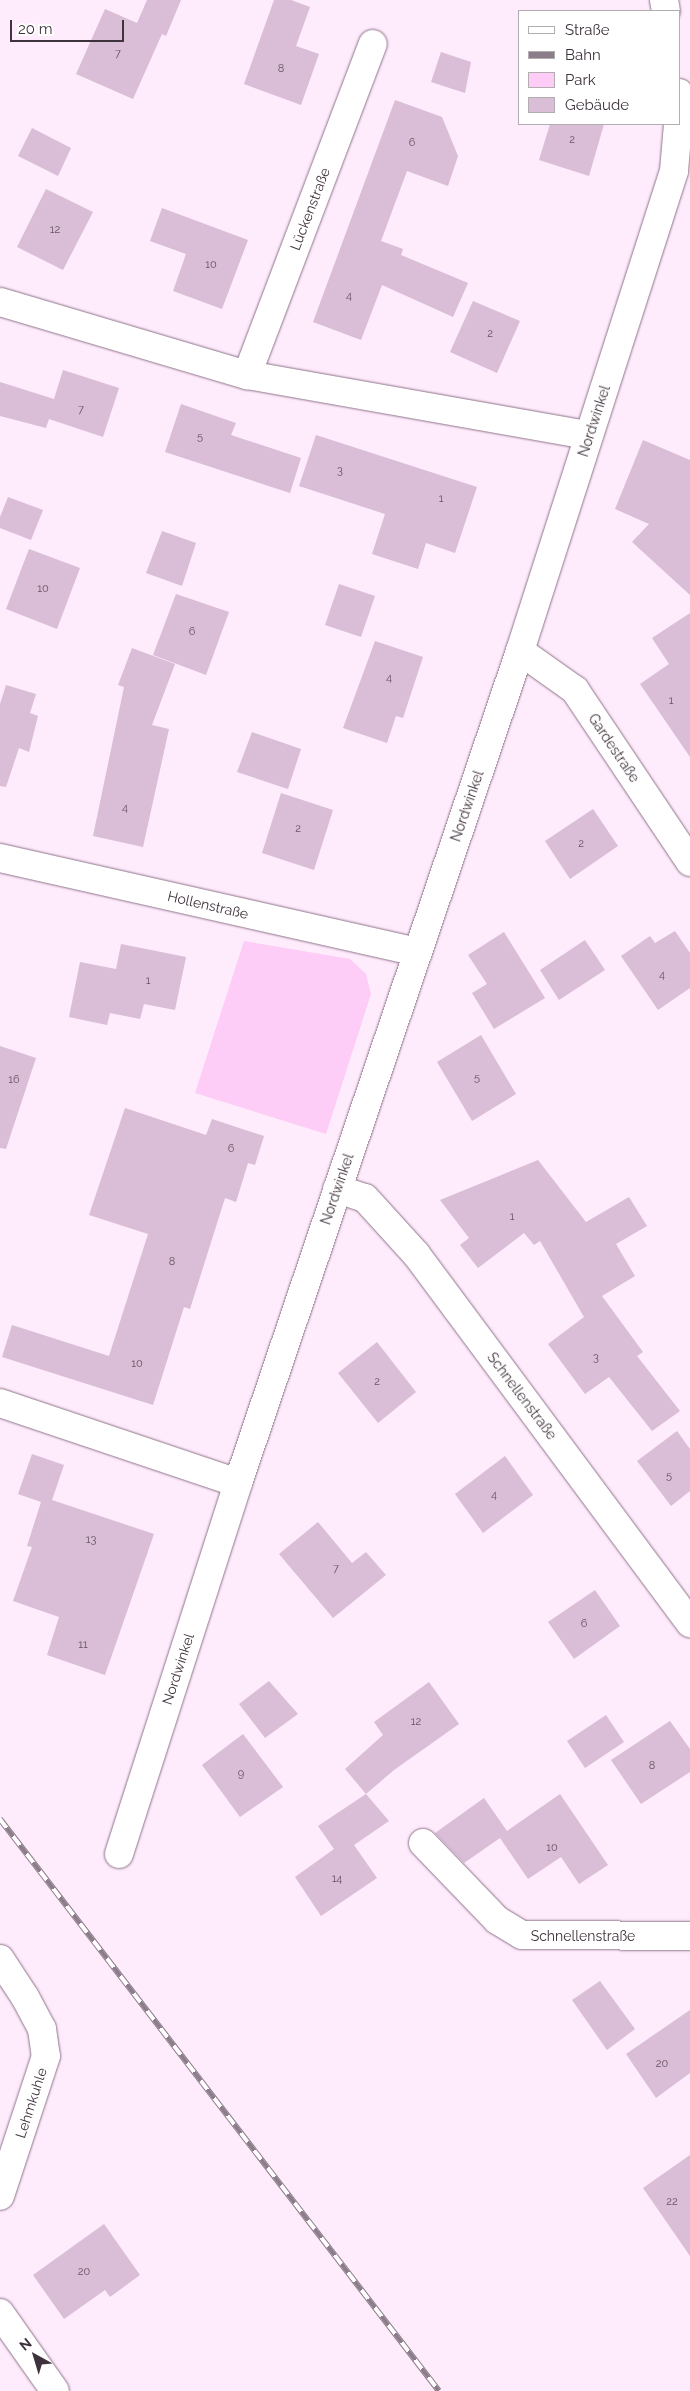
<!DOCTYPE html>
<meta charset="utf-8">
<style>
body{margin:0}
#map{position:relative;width:690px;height:2391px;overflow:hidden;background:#feebfb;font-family:Raleway,sans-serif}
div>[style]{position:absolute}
.green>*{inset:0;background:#fdcdf7}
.building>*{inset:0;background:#dabdd6}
.roads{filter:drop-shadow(0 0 1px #8e748b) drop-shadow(0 0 1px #8e748b)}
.minor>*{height:28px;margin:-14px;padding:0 14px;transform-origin:14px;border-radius:14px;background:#fff}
.rail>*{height:5.5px;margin-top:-2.75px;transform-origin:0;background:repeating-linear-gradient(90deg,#fff 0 11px,#8c7d8a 0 22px);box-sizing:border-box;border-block:1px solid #8c7d8a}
span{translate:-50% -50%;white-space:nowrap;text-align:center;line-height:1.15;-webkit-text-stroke:4px #fff;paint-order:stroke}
.number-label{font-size:11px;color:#655562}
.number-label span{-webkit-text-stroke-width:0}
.street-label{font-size:14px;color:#3e323c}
.legend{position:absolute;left:518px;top:10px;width:162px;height:115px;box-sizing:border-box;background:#fff;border:1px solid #b2adb1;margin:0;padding:6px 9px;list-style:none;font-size:15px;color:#3e323c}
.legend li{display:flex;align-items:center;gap:10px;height:25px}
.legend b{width:25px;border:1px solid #b2adb1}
.north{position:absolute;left:10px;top:2331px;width:50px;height:50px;-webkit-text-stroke:4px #fff;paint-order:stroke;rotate:321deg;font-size:14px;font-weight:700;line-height:20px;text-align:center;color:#3e323c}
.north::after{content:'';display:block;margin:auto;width:18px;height:22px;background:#3e323c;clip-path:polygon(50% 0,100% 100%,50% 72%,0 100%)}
.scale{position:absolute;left:10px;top:20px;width:114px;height:22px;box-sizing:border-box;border:2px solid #3e323c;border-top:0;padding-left:6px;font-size:15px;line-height:18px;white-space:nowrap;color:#3e323c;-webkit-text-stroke:4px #fff;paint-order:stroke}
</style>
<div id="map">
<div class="green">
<div style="clip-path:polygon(244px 941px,350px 959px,366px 974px,371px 994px,326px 1134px,195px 1093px)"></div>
</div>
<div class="building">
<div style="clip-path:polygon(147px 0,181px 0,166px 36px,162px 34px,133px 99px,76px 74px,105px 9px,137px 23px)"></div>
<div style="clip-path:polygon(274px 0,291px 0,310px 7px,296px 46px,319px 54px,301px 105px,244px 84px)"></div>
<div style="clip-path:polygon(441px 52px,471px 62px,465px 93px,431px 82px)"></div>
<div style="clip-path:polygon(395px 100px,442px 117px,458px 156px,448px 186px,407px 171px,381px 241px,403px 249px,401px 255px,468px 283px,453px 317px,382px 285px,361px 340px,313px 322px)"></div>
<div style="clip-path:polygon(550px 124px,604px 124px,589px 176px,539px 160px)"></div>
<div style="clip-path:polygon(32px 128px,71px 148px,58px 176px,18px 156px)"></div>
<div style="clip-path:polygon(46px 189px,93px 212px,63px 270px,17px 247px)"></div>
<div style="clip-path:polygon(162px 208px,248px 240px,222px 309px,173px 291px,186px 254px,150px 241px)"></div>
<div style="clip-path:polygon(473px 301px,520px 321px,497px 373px,450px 352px)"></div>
<div style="clip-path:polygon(63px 370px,119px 388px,103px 437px,49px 419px,46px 428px,0 416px,0 382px,54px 399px)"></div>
<div style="clip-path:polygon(181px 404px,236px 423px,231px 435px,301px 458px,290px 493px,165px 452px)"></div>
<div style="clip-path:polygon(316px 435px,477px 487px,455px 553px,426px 543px,418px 569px,372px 554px,385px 514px,299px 486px)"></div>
<div style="clip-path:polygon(643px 440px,690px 460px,690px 595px,632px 542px,649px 524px,615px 509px)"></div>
<div style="clip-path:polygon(8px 497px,43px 510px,31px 540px,0 528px,0 517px)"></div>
<div style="clip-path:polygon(162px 531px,196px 543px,182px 586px,146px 573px)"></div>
<div style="clip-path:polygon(29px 549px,80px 568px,57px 629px,6px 609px)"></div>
<div style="clip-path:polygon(339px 584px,375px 596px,361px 637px,325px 625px)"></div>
<div style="clip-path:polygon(176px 594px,229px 612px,206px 675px,153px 655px)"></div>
<div style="clip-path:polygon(690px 613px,690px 757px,640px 684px,669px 664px,652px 638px)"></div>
<div style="clip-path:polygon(375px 641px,423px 657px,403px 718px,396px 716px,387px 743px,343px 728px)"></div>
<div style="clip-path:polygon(132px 648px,175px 664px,152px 725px,169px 729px,143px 847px,93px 836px,124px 687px,118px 685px)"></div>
<div style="clip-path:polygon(6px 685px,36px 694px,30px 713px,38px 716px,29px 752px,19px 748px,6px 787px,0 786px,0 704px)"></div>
<div style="clip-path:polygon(252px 732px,301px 749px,288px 789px,237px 772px)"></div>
<div style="clip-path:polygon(281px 793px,333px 810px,314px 870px,262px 853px)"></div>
<div style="clip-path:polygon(593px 809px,618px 846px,570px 879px,545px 841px)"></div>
<div style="clip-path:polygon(675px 931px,690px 953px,690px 988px,658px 1010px,621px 956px,650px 936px,655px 943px)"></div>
<div style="clip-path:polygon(504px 932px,545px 998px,494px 1029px,472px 993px,487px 984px,468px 955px)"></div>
<div style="clip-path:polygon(585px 940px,605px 970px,559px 1000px,540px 970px)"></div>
<div style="clip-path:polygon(121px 944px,186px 957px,175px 1010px,144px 1004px,140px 1019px,110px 1013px,107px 1025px,69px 1017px,80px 962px,116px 969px)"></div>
<div style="clip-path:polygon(481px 1035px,516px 1094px,472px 1121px,437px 1062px)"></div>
<div style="clip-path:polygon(0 1046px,36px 1058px,6px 1149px,0 1148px)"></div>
<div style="clip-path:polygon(125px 1108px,206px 1135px,212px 1119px,264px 1136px,255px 1165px,248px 1163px,236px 1202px,225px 1198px,190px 1309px,184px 1307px,153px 1405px,2px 1357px,12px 1325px,109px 1356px,148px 1234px,89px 1215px)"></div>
<div style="clip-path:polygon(538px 1160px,586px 1222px,629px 1197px,647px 1226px,616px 1244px,635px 1276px,602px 1296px,643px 1352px,637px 1356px,680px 1411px,652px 1431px,609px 1377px,585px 1394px,548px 1344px,584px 1317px,540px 1241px,534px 1245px,524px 1233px,478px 1268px,460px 1245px,469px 1238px,440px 1200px)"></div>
<div style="clip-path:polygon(377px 1342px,416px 1392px,378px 1423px,338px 1373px)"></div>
<div style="clip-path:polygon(677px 1431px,690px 1449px,690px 1491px,671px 1506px,637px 1461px)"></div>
<div style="clip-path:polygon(32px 1454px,64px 1465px,52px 1500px,154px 1534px,105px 1675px,47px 1655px,59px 1617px,13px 1601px,32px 1547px,27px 1546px,41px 1502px,18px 1494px)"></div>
<div style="clip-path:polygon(505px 1456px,533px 1495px,483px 1533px,455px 1494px)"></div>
<div style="clip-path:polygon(318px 1522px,352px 1563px,366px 1552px,386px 1575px,333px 1618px,279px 1554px)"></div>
<div style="clip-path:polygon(595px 1590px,620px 1626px,574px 1659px,548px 1622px)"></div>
<div style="clip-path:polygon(269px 1681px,298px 1714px,265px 1738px,239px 1704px)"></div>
<div style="clip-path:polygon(429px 1682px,459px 1724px,394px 1770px,366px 1794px,345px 1769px,383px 1735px,374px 1722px)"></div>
<div style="clip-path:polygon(606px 1715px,624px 1742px,585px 1768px,567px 1741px)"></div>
<div style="clip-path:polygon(670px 1721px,690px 1749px,690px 1772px,641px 1804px,611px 1760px)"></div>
<div style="clip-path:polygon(243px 1734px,283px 1787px,240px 1817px,202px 1765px)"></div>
<div style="clip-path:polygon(366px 1794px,389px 1821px,354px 1845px,377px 1878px,321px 1916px,295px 1877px,334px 1849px,318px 1826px)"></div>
<div style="clip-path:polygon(560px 1794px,608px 1865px,579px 1884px,561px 1857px,528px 1879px,500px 1838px,464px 1863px,435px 1833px,484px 1798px,507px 1831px)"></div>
<div style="clip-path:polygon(600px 1981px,635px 2029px,607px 2050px,572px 2000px)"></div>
<div style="clip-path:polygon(690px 2010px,690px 2073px,656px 2098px,626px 2054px)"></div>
<div style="clip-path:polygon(690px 2155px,690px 2256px,643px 2188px)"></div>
<div style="clip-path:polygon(104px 2224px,140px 2275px,110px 2297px,105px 2290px,64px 2319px,33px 2275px)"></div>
</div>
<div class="roads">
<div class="minor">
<div style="left:664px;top:0;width:11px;rotate:80deg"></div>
<div style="left:679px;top:93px;width:25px;rotate:90deg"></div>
<div style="left:0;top:302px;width:258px;rotate:16.5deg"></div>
<div style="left:247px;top:375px;width:347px;rotate:10deg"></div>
<div style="left:247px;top:375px;width:354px;rotate:-69.2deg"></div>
<div style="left:520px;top:651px;width:67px;rotate:35.3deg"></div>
<div style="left:575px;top:690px;width:207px;rotate:56.2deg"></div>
<div style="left:0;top:858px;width:427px;rotate:12.7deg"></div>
<div style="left:337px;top:1189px;width:29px;rotate:18deg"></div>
<div style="left:365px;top:1198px;width:76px;rotate:47.7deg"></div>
<div style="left:416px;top:1254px;width:460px;rotate:53.4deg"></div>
<div style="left:0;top:1403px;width:251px;rotate:18.6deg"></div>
<div style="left:423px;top:1843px;width:107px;rotate:46.1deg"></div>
<div style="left:497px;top:1920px;width:29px;rotate:31deg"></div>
<div style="left:522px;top:1935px;width:168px;rotate:0.3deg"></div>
<div style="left:119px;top:1854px;width:390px;rotate:-72.2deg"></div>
<div style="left:238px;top:1483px;width:878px;rotate:-71.28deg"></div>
<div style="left:520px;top:651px;width:504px;rotate:-72.21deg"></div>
<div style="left:674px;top:171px;width:47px;rotate:-85.1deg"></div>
<div style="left:0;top:1959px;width:45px;rotate:56.7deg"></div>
<div style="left:25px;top:1997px;width:36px;rotate:62deg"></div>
<div style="left:42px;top:2029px;width:27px;rotate:82deg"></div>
<div style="left:46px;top:2056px;width:147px;rotate:108.2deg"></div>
<div style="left:0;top:2313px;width:95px;rotate:54.8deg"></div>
</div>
</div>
<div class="rail">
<div style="left:0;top:1819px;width:721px;rotate:52.49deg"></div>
</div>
<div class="number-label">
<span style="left:118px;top:54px">7</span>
<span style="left:281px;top:69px">8</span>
<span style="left:572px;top:140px">2</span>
<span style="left:412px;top:143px">6</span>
<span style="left:55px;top:230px">12</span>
<span style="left:211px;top:265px">10</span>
<span style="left:349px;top:296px">4</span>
<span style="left:490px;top:334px">2</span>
<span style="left:81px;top:410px">7</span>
<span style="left:200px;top:437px">5</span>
<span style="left:340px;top:471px">3</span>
<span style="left:441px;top:499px">1</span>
<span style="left:43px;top:589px">10</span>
<span style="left:192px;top:632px">6</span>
<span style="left:389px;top:678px">4</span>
<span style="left:671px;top:701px">1</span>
<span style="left:125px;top:808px">4</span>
<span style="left:298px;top:829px">2</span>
<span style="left:581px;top:844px">2</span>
<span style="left:662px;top:975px">4</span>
<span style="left:148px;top:981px">1</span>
<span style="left:477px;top:1078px">5</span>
<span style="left:14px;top:1080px">16</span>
<span style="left:231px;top:1149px">6</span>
<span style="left:512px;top:1217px">1</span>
<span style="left:172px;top:1262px">8</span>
<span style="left:596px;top:1358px">3</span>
<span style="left:137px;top:1364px">10</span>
<span style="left:377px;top:1382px">2</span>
<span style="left:669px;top:1476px">5</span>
<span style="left:494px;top:1495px">4</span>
<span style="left:91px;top:1540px">13</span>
<span style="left:336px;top:1569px">7</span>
<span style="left:584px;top:1624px">6</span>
<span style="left:83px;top:1645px">11</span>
<span style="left:416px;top:1722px">12</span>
<span style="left:652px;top:1766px">8</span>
<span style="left:241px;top:1774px">9</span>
<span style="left:552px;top:1848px">10</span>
<span style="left:337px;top:1879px">14</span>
<span style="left:662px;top:2064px">20</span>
<span style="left:672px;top:2202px">22</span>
<span style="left:84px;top:2272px">20</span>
</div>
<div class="street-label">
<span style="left:310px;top:209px;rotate:-69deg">Lückenstraße</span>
<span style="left:594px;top:421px;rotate:-72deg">Nordwinkel</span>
<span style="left:614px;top:748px;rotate:56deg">Gardestraße</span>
<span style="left:467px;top:806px;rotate:-71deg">Nordwinkel</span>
<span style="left:208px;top:905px;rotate:13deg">Hollenstraße</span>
<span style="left:337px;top:1189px;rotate:-71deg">Nordwinkel</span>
<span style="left:522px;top:1396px;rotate:53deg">Schnellenstraße</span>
<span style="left:178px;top:1669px;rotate:-72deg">Nordwinkel</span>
<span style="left:583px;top:1936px">Schnellenstraße</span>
<span style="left:31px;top:2103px;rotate:-72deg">Lehmkuhle</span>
</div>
<ul class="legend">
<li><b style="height:6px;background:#fff"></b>Straße</li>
<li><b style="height:6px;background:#8c7d8a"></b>Bahn</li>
<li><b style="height:14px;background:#fdcdf7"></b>Park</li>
<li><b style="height:14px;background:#dabdd6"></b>Gebäude</li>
</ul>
<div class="north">N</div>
<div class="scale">20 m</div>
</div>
